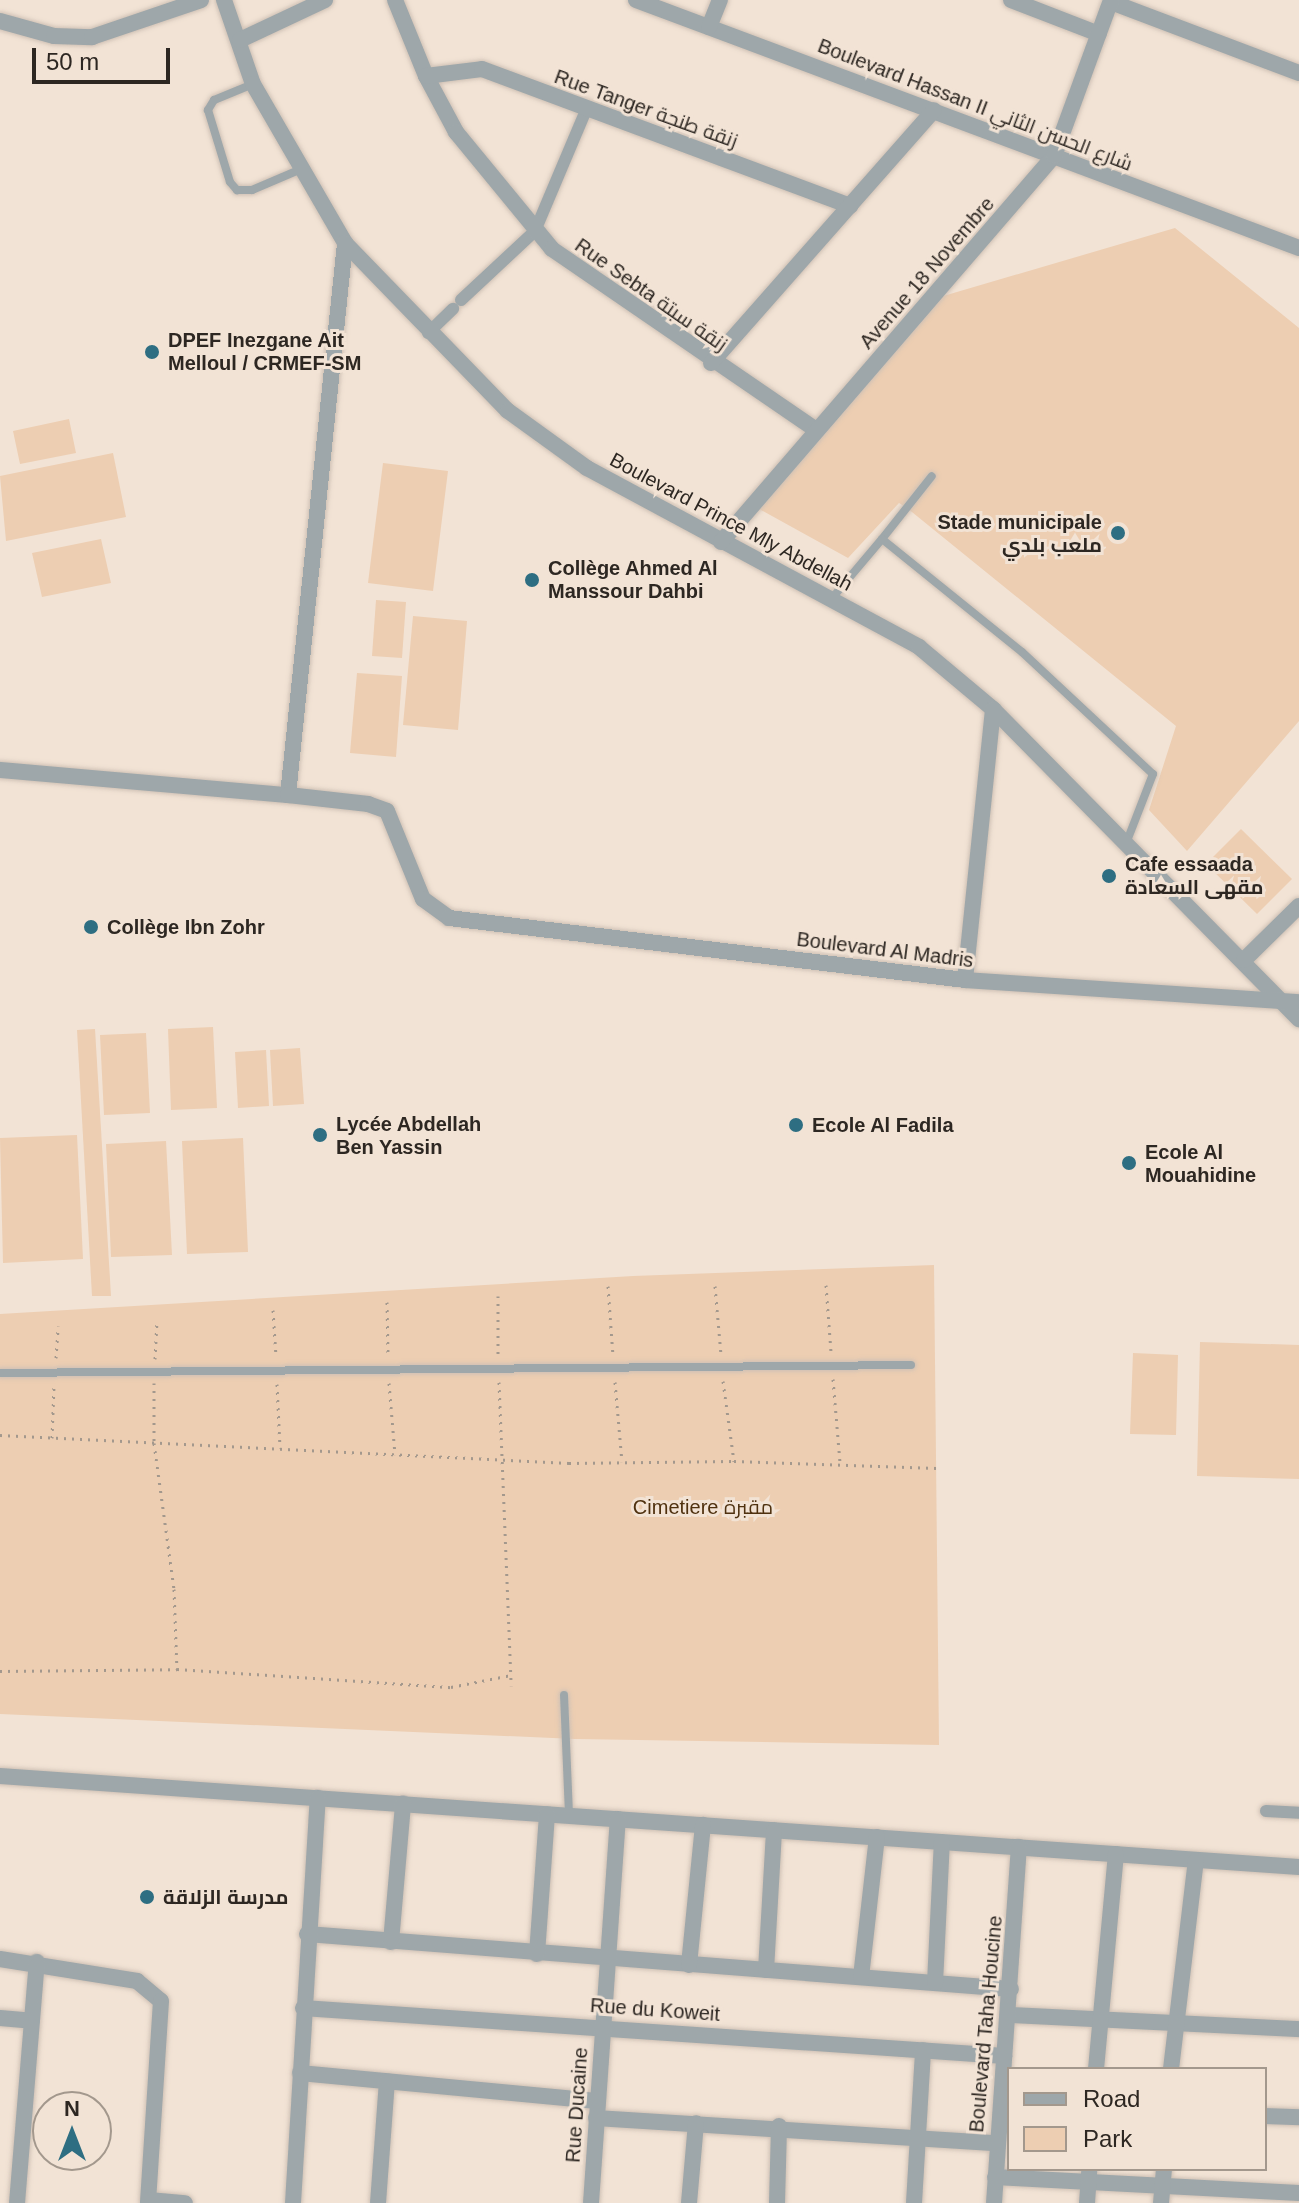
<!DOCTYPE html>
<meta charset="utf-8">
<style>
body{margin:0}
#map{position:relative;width:1299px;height:2203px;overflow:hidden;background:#f2e3d5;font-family:Arial,Cairo,sans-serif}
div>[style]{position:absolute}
.green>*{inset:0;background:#edceb2}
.path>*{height:3px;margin-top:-1.5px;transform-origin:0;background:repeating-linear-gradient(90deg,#a3988d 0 2px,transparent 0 8px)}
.roads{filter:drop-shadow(0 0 2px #cfc1b5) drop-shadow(0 0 2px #cfc1b5)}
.service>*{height:8px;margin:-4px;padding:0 4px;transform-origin:4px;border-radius:4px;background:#9ea7aa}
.pedestrian>*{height:12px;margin:-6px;padding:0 6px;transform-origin:6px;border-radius:6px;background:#9ea7aa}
.minor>*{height:16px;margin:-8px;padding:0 8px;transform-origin:8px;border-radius:8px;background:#9ea7aa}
.dots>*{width:22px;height:22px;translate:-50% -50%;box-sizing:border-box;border:4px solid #f2e3d5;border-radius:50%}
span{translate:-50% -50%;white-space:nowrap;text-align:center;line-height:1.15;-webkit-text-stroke:6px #f2e3d5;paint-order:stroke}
.street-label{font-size:20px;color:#2d2722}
.poi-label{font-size:20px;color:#2d2722;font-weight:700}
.left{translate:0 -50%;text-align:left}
.right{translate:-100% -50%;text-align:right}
.park-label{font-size:20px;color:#4f310f}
.legend{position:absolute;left:1007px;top:2067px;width:260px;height:104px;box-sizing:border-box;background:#f2e3d5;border:2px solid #a3988d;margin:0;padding:10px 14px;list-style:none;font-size:24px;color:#2d2722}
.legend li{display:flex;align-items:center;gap:16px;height:40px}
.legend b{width:40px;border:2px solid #a3988d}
.north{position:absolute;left:32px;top:2091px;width:80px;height:80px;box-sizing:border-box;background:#f2e3d5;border:2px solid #a3988d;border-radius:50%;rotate:0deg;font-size:22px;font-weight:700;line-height:32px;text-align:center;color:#2d2722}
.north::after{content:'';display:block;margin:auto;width:28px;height:36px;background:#2e6e82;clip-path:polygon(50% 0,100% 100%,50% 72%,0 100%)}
.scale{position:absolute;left:32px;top:48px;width:138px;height:36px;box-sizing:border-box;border:4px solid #2d2722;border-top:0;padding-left:10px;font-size:24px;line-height:28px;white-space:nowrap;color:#2d2722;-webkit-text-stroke:6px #f2e3d5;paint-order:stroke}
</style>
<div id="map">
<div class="green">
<div style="clip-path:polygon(1175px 228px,1299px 328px,1299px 721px,1187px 851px,1149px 810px,1176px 726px,907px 508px,899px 503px,848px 558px,750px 504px,923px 302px)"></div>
<div style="clip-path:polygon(69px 419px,76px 453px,20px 464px,13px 431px)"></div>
<div style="clip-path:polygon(113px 453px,126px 517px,6px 541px,0 476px)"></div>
<div style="clip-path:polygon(383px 463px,448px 471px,433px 591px,368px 583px)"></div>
<div style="clip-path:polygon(101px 539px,111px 583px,42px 597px,32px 553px)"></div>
<div style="clip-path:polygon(376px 600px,406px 602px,402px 658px,372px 656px)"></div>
<div style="clip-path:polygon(413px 616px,467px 621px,458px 730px,403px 725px)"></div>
<div style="clip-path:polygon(357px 673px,402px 676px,396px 757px,350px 753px)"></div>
<div style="clip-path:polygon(1241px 829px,1292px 879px,1257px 914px,1206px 864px)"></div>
<div style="clip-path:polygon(213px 1027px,217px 1108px,171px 1110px,168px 1029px)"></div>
<div style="clip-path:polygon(95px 1029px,111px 1296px,92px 1296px,77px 1030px)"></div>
<div style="clip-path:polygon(146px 1033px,150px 1113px,104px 1115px,100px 1035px)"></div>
<div style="clip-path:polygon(300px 1048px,304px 1104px,273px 1106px,270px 1050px)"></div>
<div style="clip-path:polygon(266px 1050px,269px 1106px,238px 1108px,235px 1052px)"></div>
<div style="clip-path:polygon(77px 1135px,83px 1259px,3px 1263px,0 1138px)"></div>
<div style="clip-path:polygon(243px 1138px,248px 1252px,187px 1254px,182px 1141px)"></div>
<div style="clip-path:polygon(166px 1141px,172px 1255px,111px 1257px,106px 1144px)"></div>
<div style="clip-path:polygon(934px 1265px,939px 1745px,575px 1739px,0 1714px,0 1314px,633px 1276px)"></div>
<div style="clip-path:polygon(1200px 1342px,1299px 1345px,1299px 1479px,1197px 1476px)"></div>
<div style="clip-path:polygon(1133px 1353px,1178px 1355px,1176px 1435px,1130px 1434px)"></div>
</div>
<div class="path">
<div style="left:826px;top:1285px;width:66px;rotate:85.7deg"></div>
<div style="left:608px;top:1286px;width:69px;rotate:85.9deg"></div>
<div style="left:715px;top:1286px;width:68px;rotate:85deg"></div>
<div style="left:498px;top:1296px;width:58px;rotate:90deg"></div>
<div style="left:387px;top:1302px;width:53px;rotate:88.9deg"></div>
<div style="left:273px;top:1310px;width:46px;rotate:86.3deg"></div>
<div style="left:56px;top:1358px;width:32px;rotate:-86deg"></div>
<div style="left:155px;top:1359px;width:36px;rotate:-87deg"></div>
<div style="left:833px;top:1379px;width:84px;rotate:85.2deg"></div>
<div style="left:723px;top:1381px;width:81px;rotate:82.2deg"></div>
<div style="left:499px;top:1382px;width:304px;rotate:87.7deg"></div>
<div style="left:615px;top:1382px;width:80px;rotate:85deg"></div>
<div style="left:154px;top:1383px;width:60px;rotate:90deg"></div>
<div style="left:154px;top:1443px;width:147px;rotate:82.2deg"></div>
<div style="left:174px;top:1589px;width:80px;rotate:87.9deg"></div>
<div style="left:389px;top:1383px;width:72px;rotate:85.2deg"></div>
<div style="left:277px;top:1384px;width:64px;rotate:87.3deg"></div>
<div style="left:0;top:1435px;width:570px;rotate:2.82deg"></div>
<div style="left:569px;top:1463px;width:165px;rotate:-0.7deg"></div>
<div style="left:734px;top:1461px;width:203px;rotate:2deg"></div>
<div style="left:52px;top:1438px;width:52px;rotate:-87.8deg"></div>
<div style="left:0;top:1671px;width:177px;rotate:-0.6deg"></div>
<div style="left:177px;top:1669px;width:275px;rotate:3.8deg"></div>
<div style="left:451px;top:1687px;width:61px;rotate:-11.3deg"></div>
</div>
<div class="roads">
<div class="service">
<div style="left:253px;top:84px;width:42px;rotate:157.7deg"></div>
<div style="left:214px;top:100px;width:12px;rotate:121deg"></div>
<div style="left:208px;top:110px;width:75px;rotate:73deg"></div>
<div style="left:230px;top:182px;width:11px;rotate:49deg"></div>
<div style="left:237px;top:190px;width:15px"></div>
<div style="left:252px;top:190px;width:51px;rotate:-23.1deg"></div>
<div style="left:882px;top:539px;width:80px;rotate:-51.6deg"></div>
<div style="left:833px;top:597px;width:76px;rotate:-49.8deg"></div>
<div style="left:882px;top:539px;width:180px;rotate:38.9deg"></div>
<div style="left:1022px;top:652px;width:179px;rotate:43deg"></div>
<div style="left:1153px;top:774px;width:72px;rotate:111.2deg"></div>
<div style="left:0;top:1373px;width:911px;rotate:-0.5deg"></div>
<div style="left:564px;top:1695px;width:120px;rotate:87.6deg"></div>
</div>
<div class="pedestrian">
<div style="left:461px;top:300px;width:101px;rotate:-43deg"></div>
<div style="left:535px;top:231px;width:134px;rotate:-67.1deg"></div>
<div style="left:428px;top:333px;width:35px;rotate:-44deg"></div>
<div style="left:1266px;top:1811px;width:33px;rotate:3deg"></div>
</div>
<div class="minor">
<div style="left:224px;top:0;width:89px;rotate:71deg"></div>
<div style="left:253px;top:84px;width:184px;rotate:59.9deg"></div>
<div style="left:345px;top:243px;width:234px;rotate:45.9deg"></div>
<div style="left:508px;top:411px;width:97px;rotate:35.8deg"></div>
<div style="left:587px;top:468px;width:377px;rotate:28.3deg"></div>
<div style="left:919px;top:647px;width:97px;rotate:40deg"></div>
<div style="left:993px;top:709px;width:436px;rotate:45.4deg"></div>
<div style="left:395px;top:0;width:82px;rotate:67.8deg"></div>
<div style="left:426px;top:76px;width:64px;rotate:61.8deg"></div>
<div style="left:456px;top:132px;width:151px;rotate:50.6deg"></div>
<div style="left:552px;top:249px;width:320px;rotate:34.4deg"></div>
<div style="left:636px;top:0;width:708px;rotate:20.51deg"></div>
<div style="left:1011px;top:0;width:94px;rotate:21.1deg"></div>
<div style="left:1111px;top:2px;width:201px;rotate:20.7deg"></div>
<div style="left:0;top:21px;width:56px;rotate:15.5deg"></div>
<div style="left:54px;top:36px;width:38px;rotate:2deg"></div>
<div style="left:92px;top:37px;width:115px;rotate:-18.7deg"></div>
<div style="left:709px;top:27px;width:29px;rotate:-68deg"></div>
<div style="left:240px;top:40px;width:94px;rotate:-25.2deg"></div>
<div style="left:426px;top:76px;width:56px;rotate:-7.1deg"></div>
<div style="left:482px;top:69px;width:393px;rotate:20.4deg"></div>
<div style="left:711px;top:363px;width:337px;rotate:-48.6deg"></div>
<div style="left:721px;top:542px;width:510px;rotate:-49.22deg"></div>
<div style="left:1054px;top:156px;width:166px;rotate:-69.9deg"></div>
<div style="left:0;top:770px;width:289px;rotate:5deg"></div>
<div style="left:288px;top:795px;width:555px;rotate:-84.1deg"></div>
<div style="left:288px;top:795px;width:81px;rotate:6.4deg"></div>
<div style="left:368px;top:804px;width:20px;rotate:20deg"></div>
<div style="left:387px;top:811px;width:95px;rotate:67.8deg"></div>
<div style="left:423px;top:899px;width:32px;rotate:36deg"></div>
<div style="left:449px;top:918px;width:520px;rotate:6.85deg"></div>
<div style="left:965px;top:980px;width:335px;rotate:3.8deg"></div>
<div style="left:1244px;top:960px;width:77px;rotate:-44.5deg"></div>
<div style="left:965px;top:980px;width:272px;rotate:-84.1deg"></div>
<div style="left:0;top:1776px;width:1302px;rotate:4.01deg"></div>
<div style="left:307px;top:1934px;width:706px;rotate:4.47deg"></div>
<div style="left:391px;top:1942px;width:139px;rotate:-85deg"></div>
<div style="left:537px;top:1954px;width:140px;rotate:-85.9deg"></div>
<div style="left:0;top:1959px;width:139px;rotate:9.1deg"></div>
<div style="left:137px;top:1981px;width:31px;rotate:40deg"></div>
<div style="left:161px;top:2001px;width:202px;rotate:93.7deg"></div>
<div style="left:689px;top:1965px;width:141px;rotate:-84.3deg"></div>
<div style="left:766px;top:1970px;width:140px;rotate:-86.7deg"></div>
<div style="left:861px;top:1977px;width:141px;rotate:-83.5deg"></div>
<div style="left:935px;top:1983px;width:141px;rotate:-87.2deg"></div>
<div style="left:303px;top:2008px;width:703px;rotate:3.92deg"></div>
<div style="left:1009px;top:2015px;width:290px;rotate:2.8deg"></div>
<div style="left:0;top:2018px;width:32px;rotate:5deg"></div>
<div style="left:1096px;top:2069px;width:216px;rotate:-84.7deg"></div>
<div style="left:1171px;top:2069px;width:210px;rotate:-83.2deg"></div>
<div style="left:300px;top:2073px;width:298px;rotate:5.4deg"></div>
<div style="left:1265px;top:2116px;width:34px;rotate:2deg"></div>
<div style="left:596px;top:2118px;width:401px;rotate:3.6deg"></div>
<div style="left:995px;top:2177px;width:304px;rotate:3deg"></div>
<div style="left:149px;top:2200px;width:36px;rotate:5deg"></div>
<div style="left:17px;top:2203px;width:242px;rotate:-85.3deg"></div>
<div style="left:293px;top:2203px;width:406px;rotate:-86.5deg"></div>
<div style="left:378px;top:2203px;width:122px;rotate:-85.8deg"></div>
<div style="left:591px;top:2203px;width:385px;rotate:-86deg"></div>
<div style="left:689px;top:2203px;width:80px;rotate:-85deg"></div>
<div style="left:777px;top:2203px;width:77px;rotate:-88.5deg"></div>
<div style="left:914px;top:2203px;width:153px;rotate:-86.6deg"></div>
<div style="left:994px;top:2203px;width:357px;rotate:-86deg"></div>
<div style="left:1087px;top:2203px;width:32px;rotate:-86deg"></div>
<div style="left:1161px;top:2203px;width:34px;rotate:-85deg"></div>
</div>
</div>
<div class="dots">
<div style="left:152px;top:352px;background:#2e6e82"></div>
<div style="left:1118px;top:533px;background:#2e6e82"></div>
<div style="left:532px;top:580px;background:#2e6e82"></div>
<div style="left:1109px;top:876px;background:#2e6e82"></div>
<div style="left:91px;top:927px;background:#2e6e82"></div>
<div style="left:796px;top:1125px;background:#2e6e82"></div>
<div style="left:320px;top:1135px;background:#2e6e82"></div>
<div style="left:1129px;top:1163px;background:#2e6e82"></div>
<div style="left:147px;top:1897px;background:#2e6e82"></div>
</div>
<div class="street-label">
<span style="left:975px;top:105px;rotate:21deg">Boulevard Hassan II شارع الحسن الثاني</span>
<span style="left:646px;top:109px;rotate:20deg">Rue Tanger زنقة طنجة</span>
<span style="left:927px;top:273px;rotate:-49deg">Avenue 18 Novembre</span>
<span style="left:651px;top:295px;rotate:35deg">Rue Sebta زنقة سبتة</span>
<span style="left:731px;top:522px;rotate:28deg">Boulevard Prince Mly Abdellah</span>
<span style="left:885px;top:950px;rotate:7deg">Boulevard Al Madris</span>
<span style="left:655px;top:2010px;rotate:4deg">Rue du Koweit</span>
<span style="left:986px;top:2024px;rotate:-85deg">Boulevard Taha Houcine</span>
<span style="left:577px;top:2105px;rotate:-86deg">Rue Ducaine</span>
</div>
<div class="poi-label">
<span class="left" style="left:168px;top:352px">DPEF Inezgane Ait<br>Melloul / CRMEF-SM</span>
<span class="right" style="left:1102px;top:534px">Stade municipale<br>ملعب بلدي</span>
<span class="left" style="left:548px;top:580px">Collège Ahmed Al<br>Manssour Dahbi</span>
<span class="left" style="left:1125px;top:876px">Cafe essaada<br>مقهى السعادة</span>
<span class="left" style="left:107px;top:927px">Collège Ibn Zohr</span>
<span class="left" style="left:336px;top:1136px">Lycée Abdellah<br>Ben Yassin</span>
<span class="left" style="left:812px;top:1125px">Ecole Al Fadila</span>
<span class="left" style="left:1145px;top:1164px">Ecole Al<br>Mouahidine</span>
<span class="left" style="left:163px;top:1897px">مدرسة الزلاقة</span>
</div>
<div class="park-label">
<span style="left:703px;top:1507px">Cimetiere مقبرة</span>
</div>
<ul class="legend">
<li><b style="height:10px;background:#9ea7aa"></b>Road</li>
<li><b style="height:22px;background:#edceb2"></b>Park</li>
</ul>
<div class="north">N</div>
<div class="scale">50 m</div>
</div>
